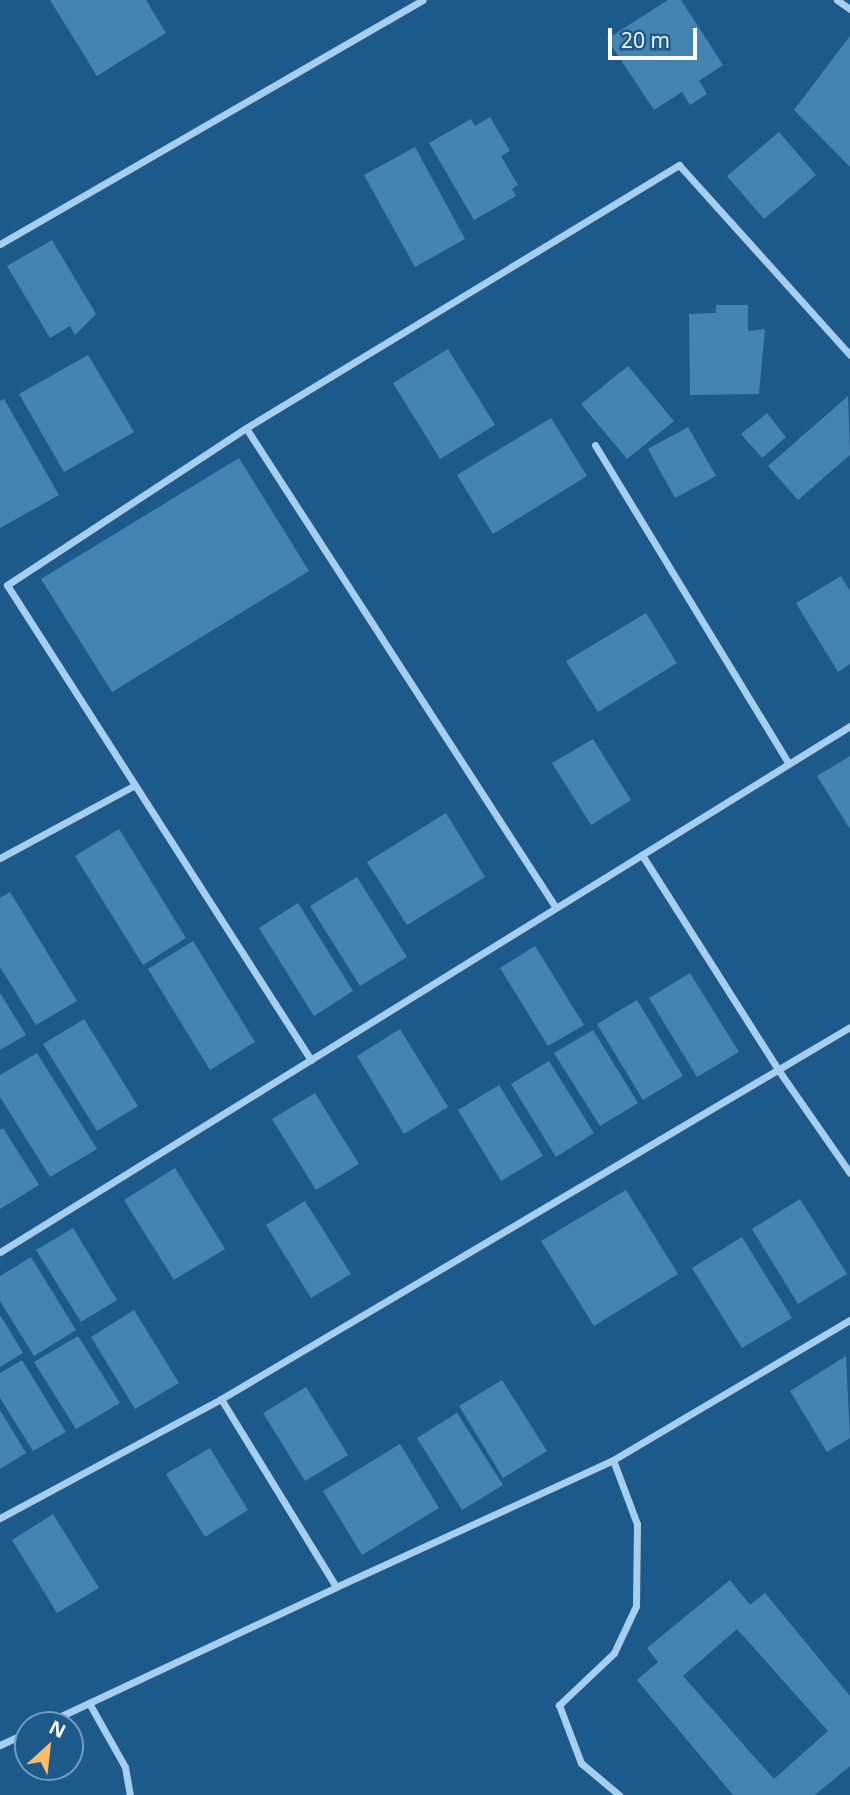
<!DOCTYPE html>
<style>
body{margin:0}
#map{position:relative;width:850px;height:1795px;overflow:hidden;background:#1c5a8b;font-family:"Open Sans",sans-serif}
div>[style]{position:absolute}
.building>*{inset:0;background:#4484b3}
.minor>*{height:7px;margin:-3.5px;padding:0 3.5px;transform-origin:3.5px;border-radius:3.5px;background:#a7cfed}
span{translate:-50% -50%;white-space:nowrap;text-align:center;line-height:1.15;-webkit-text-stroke:5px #1c5a8b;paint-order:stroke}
.north{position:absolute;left:14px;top:1711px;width:70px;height:70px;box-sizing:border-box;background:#1c5a8b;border:2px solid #779cb9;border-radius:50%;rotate:27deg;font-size:19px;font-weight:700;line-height:28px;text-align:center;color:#fff}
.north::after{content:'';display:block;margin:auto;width:24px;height:32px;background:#fdbd64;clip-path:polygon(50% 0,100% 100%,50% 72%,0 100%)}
.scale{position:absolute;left:608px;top:28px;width:89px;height:32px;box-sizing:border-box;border:4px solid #fff;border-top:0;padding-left:9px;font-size:21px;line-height:24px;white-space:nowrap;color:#fff;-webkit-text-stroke:5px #1c5a8b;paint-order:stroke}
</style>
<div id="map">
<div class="building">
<div style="clip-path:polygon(50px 0,146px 0,166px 33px,97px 76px)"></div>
<div style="clip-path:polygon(668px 0,681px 0,723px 65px,699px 81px,707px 94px,690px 105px,682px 92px,654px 110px,607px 39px)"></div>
<div style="clip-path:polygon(850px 36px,850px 167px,794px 110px)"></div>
<div style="clip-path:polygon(490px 117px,510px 151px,501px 156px,518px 185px,512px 189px,516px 196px,474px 220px,429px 143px,471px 119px,475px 126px)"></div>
<div style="clip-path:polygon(779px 132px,816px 175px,764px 219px,727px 176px)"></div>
<div style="clip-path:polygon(415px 147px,465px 239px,415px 267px,364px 175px)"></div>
<div style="clip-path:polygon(52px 240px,96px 314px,75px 335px,70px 326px,50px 338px,7px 266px)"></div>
<div style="clip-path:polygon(716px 305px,748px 305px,748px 331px,765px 329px,759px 394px,690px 395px,689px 314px,716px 313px)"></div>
<div style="clip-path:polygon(448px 349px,495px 425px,440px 459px,393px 383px)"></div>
<div style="clip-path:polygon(88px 355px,134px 432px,64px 472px,19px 394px)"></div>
<div style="clip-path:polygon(628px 366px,674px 421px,627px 459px,581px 404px)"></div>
<div style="clip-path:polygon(848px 396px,850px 455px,798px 500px,768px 466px)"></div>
<div style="clip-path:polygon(4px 399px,59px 495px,0 528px,0 401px)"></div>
<div style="clip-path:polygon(767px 413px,786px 437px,762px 458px,741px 434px)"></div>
<div style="clip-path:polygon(551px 418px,587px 476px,493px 534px,457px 475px)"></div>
<div style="clip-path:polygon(688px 427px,716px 476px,675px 498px,648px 449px)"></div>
<div style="clip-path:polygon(239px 458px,309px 571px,112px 692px,41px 579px)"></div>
<div style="clip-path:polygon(841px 576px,850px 591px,850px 664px,838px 672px,796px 603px)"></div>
<div style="clip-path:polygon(646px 613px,677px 663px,598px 712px,566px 661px)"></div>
<div style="clip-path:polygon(593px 739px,631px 800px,591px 825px,552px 763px)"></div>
<div style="clip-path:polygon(850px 756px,850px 829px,817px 776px)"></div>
<div style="clip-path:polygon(446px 813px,485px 877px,407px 925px,367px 862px)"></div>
<div style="clip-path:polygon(119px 829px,186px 938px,143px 965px,75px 856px)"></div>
<div style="clip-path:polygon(357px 877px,407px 957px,360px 986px,310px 906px)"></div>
<div style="clip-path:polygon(10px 892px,77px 1001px,36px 1025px,0 967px,0 898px)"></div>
<div style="clip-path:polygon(298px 903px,353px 991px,314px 1016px,259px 928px)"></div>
<div style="clip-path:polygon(193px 941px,255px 1042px,210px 1070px,148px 969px)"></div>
<div style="clip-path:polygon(535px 946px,584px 1025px,548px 1046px,500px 968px)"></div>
<div style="clip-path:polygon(690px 973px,739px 1052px,697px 1077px,649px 998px)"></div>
<div style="clip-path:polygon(0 993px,26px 1035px,0 1050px)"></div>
<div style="clip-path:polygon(637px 1000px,683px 1076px,643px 1100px,597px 1024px)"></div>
<div style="clip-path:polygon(84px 1019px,138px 1106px,97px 1131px,43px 1044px)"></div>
<div style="clip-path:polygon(400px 1029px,448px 1107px,404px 1134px,357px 1056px)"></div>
<div style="clip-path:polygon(593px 1030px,638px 1103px,600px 1126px,554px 1053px)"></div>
<div style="clip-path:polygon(37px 1053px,97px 1149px,50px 1177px,0 1097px,0 1075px)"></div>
<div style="clip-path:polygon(549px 1061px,594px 1133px,556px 1157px,511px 1084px)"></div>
<div style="clip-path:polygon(499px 1085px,543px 1156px,501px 1181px,458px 1110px)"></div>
<div style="clip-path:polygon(315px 1093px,359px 1164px,316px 1190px,272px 1119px)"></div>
<div style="clip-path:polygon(3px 1128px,39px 1185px,0 1209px,0 1130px)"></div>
<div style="clip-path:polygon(175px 1168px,225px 1249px,174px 1280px,124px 1200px)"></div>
<div style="clip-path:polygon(626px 1190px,678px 1274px,594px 1326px,541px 1241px)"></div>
<div style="clip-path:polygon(800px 1199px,847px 1274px,798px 1304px,752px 1229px)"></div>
<div style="clip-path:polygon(305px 1201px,351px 1274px,311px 1298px,266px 1225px)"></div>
<div style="clip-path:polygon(73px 1228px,117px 1300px,81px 1322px,36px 1250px)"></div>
<div style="clip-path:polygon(742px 1237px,792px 1318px,742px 1348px,692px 1268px)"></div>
<div style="clip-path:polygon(31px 1257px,76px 1330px,34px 1356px,0 1301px,0 1276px)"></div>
<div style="clip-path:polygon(134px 1310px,179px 1383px,135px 1409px,91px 1337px)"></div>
<div style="clip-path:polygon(0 1315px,23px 1353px,0 1367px)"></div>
<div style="clip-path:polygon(78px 1336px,120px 1403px,76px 1429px,34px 1362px)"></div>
<div style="clip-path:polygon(846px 1356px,850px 1438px,827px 1452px,790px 1391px)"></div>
<div style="clip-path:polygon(22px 1360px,66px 1432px,33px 1451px,0 1398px,0 1373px)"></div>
<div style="clip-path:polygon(502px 1380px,547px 1451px,503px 1478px,459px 1406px)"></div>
<div style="clip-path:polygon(306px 1387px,348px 1455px,305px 1481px,263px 1413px)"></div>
<div style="clip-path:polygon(0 1410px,26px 1453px,0 1469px)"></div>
<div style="clip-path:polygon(457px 1413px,503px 1485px,462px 1510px,417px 1438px)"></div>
<div style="clip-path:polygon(400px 1444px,439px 1508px,362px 1555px,323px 1491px)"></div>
<div style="clip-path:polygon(210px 1448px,248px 1510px,205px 1537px,166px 1474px)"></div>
<div style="clip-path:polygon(53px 1514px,99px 1588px,57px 1613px,12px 1540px)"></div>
<div style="clip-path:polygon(evenodd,730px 1580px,750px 1605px,765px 1593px,850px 1696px,850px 1766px,815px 1795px,733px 1795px,637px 1680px,658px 1662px,647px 1648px,730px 1580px,737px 1629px,828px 1731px,774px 1779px,683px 1676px,737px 1629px)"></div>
</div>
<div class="minor">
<div style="left:837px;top:0;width:16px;rotate:35deg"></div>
<div style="left:0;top:244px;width:488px;rotate:-30deg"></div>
<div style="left:246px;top:428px;width:507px;rotate:-31.27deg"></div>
<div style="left:679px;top:165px;width:256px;rotate:48deg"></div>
<div style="left:595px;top:445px;width:373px;rotate:58.7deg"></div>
<div style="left:642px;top:855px;width:256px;rotate:57.6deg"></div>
<div style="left:779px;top:1071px;width:124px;rotate:55.2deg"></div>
<div style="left:0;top:858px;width:153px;rotate:-28.4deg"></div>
<div style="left:311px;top:1060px;width:564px;rotate:-122.62deg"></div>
<div style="left:7px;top:585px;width:286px;rotate:-33.3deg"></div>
<div style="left:246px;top:428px;width:571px;rotate:57.14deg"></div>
<div style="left:0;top:1252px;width:1000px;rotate:-31.75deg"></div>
<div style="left:221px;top:1399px;width:220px;rotate:58.5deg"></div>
<div style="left:336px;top:1587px;width:305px;rotate:-24.6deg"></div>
<div style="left:613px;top:1460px;width:275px;rotate:-30.6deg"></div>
<div style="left:613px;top:1460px;width:68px;rotate:69.4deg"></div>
<div style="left:637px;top:1524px;width:82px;rotate:90.7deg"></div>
<div style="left:636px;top:1606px;width:52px;rotate:115.1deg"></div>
<div style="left:614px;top:1653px;width:76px;rotate:136.6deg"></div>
<div style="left:559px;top:1705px;width:62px;rotate:69.2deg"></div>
<div style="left:581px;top:1763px;width:50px;rotate:40.1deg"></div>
<div style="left:0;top:1518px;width:251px;rotate:-28.3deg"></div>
<div style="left:221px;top:1399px;width:731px;rotate:-30.6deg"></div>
<div style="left:89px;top:1703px;width:73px;rotate:60.6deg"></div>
<div style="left:125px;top:1767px;width:28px;rotate:80deg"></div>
<div style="left:42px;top:1725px;width:325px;rotate:-25.1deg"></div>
<div style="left:0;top:1745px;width:31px;rotate:-25deg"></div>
</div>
<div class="north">N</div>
<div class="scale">20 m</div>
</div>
